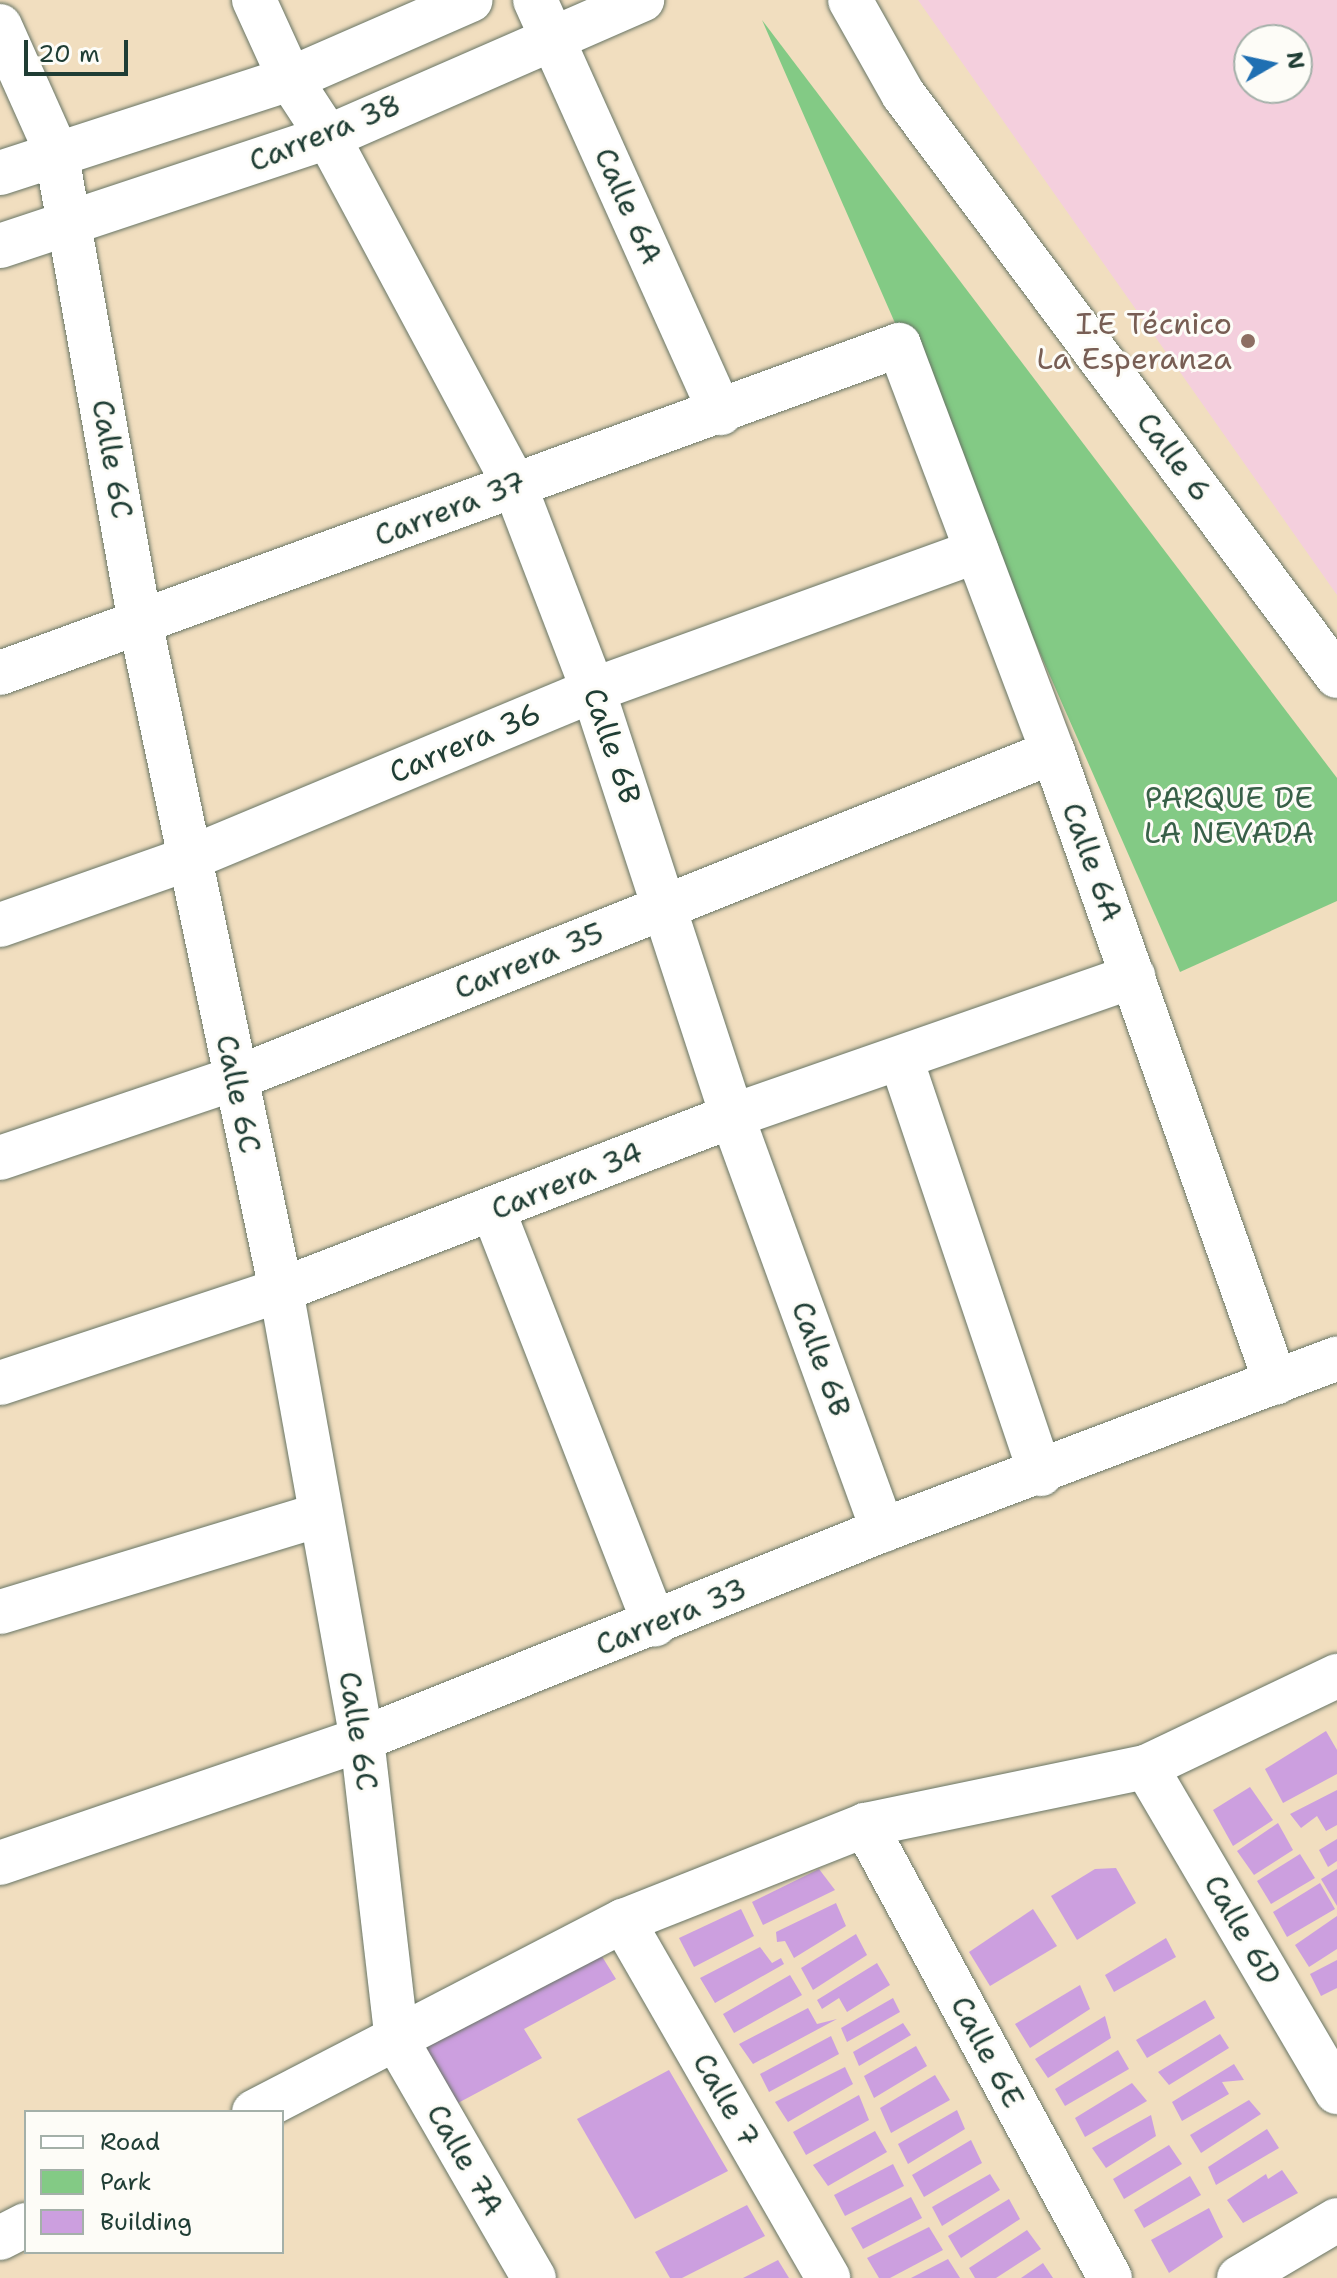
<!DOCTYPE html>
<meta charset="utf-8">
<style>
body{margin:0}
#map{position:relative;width:1337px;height:2278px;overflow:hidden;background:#f1debf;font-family:"Shantell Sans",sans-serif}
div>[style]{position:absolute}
.built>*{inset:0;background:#f4cfdd}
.green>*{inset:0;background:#83ca85}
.building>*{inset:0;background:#cc9fdf}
.roads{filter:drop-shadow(0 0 2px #687565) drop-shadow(0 0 2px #687565)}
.minor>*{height:44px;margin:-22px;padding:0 22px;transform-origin:22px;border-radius:22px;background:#fff}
.dots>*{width:22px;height:22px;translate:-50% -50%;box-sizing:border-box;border:4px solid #fdfcf7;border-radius:50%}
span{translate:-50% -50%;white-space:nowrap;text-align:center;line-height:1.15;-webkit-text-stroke:6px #fdfcf7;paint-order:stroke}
.street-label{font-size:30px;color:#1f3d34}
.education-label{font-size:30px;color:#785e54}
.right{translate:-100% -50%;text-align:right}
.park-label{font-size:30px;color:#386048}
.legend{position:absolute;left:24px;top:2110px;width:260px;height:144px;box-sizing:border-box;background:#fdfcf7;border:2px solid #a4b0a9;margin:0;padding:10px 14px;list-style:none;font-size:24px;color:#1f3d34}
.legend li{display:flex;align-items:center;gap:16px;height:40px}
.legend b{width:40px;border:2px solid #a4b0a9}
.north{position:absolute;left:1233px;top:24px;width:80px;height:80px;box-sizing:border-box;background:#fdfcf7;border:2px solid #a4b0a9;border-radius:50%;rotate:81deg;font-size:22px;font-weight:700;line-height:32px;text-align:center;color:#1f3d34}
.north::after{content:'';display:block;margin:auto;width:28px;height:36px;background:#1f6fb2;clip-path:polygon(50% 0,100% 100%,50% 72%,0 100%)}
.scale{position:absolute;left:24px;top:40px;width:104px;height:36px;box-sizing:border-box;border:4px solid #1f3d34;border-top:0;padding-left:10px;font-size:24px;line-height:28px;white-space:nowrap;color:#1f3d34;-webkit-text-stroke:6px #fdfcf7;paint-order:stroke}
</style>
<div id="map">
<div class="built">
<div style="clip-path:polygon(evenodd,918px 0,1337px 0,1337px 595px,918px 0,1249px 40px,1297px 40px,1297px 88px,1249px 88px,1249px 40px)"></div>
</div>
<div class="green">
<div style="clip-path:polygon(762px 20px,1337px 778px,1337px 901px,1180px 972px)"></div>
</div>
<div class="building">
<div style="clip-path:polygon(1326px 1731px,1337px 1750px,1337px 1774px,1283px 1803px,1265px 1769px)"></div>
<div style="clip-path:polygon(1250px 1787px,1273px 1820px,1233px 1846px,1213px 1810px)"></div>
<div style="clip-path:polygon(1337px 1790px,1337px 1825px,1326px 1831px,1317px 1816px,1301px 1828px,1290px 1814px)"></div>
<div style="clip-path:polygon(1278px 1823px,1293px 1850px,1254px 1875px,1237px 1851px)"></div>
<div style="clip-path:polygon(1337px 1839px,1337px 1861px,1328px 1867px,1319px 1850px)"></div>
<div style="clip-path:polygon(1300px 1854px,1315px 1878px,1271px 1904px,1257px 1881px)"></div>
<div style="clip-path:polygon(1116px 1868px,1136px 1903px,1077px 1940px,1051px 1896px,1095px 1869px)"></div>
<div style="clip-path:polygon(819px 1869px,835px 1890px,763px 1925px,752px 1902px)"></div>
<div style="clip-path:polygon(1337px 1869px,1337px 1906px,1321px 1879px)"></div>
<div style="clip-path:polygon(1320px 1883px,1335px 1909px,1287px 1937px,1273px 1912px)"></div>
<div style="clip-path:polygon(836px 1903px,846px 1926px,794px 1958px,785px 1941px,777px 1942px,776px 1932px)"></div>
<div style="clip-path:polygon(741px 1909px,754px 1936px,694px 1967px,679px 1938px)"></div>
<div style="clip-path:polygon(1033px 1909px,1057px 1946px,990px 1986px,969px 1952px)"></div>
<div style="clip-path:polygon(1337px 1916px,1337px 1949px,1309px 1967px,1295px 1945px)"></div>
<div style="clip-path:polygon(856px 1934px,867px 1955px,813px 1990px,801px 1968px)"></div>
<div style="clip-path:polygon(1166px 1938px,1176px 1957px,1114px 1992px,1105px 1975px)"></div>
<div style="clip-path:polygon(760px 1947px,772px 1963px,781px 1958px,784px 1964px,715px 2003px,700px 1978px)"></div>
<div style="clip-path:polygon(598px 1950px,616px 1979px,524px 2029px,542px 2058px,458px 2103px,421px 2040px)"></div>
<div style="clip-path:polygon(1337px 1960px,1337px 1988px,1321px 1996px,1310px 1974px)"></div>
<div style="clip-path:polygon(877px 1963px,890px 1985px,847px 2012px,839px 1998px,822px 2009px,817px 2000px)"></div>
<div style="clip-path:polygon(790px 1975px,802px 1995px,734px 2033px,723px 2014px)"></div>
<div style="clip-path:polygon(1080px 1985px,1090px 2009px,1030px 2048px,1015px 2024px)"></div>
<div style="clip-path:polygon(893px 1998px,900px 2012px,847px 2042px,841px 2028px)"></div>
<div style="clip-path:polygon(1205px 2000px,1215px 2018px,1147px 2058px,1136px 2040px)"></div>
<div style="clip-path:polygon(808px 2008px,817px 2024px,837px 2019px,753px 2064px,739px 2044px)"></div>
<div style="clip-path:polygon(1105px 2016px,1111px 2038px,1048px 2078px,1035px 2059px)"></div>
<div style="clip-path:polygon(903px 2023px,911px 2035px,859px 2066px,853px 2052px)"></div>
<div style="clip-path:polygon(1220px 2034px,1229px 2048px,1169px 2085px,1158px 2072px)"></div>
<div style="clip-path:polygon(831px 2036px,839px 2054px,769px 2092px,760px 2074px)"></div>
<div style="clip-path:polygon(916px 2046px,927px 2066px,874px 2098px,864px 2076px)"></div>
<div style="clip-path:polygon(1118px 2050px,1129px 2069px,1065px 2106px,1055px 2089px)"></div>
<div style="clip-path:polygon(1234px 2064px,1244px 2080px,1222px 2082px,1229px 2094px,1182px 2121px,1172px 2102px)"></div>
<div style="clip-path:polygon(845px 2067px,853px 2084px,788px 2122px,775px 2102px)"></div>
<div style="clip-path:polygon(669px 2070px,728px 2171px,635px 2219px,577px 2119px)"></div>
<div style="clip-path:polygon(935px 2075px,950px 2100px,891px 2133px,880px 2108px)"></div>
<div style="clip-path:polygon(1132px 2083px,1147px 2101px,1085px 2137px,1075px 2118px)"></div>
<div style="clip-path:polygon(859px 2095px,869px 2120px,806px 2155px,793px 2132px)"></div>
<div style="clip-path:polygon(1249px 2100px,1261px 2114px,1201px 2153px,1190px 2135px)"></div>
<div style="clip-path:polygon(957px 2110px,965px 2129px,908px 2164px,898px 2144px)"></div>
<div style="clip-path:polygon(1151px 2115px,1156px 2136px,1106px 2168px,1092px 2148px)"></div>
<div style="clip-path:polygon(1267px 2129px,1279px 2148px,1216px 2185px,1208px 2167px)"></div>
<div style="clip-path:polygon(875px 2131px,887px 2152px,828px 2186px,813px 2165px)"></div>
<div style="clip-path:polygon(971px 2140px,982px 2163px,924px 2197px,912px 2175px)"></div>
<div style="clip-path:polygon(1169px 2145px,1182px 2164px,1124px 2199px,1113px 2179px)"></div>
<div style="clip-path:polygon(893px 2164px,904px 2186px,845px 2216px,834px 2195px)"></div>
<div style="clip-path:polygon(1282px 2170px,1298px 2193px,1243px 2223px,1227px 2200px,1266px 2174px,1268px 2179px)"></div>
<div style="clip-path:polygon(990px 2174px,1000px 2190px,942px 2226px,932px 2207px)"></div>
<div style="clip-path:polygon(1190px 2176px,1201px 2195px,1144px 2228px,1134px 2210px)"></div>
<div style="clip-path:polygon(911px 2197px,922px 2218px,863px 2249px,851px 2228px)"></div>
<div style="clip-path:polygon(1009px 2199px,1020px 2219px,961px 2258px,948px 2236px)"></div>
<div style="clip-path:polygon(747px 2205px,765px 2236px,682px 2278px,670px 2278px,655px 2252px)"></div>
<div style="clip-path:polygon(1209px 2208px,1223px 2237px,1169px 2273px,1151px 2240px)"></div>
<div style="clip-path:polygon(929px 2227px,943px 2250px,890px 2278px,879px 2278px,867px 2258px)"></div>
<div style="clip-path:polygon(1027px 2230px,1041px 2249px,996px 2278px,975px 2278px,969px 2268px)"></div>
<div style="clip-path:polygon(948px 2259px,960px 2278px,911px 2278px)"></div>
<div style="clip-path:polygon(778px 2260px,789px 2278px,743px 2278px)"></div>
<div style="clip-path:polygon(1043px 2263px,1053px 2278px,1021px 2278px)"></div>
</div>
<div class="roads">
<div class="minor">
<div style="left:254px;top:0;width:87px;rotate:65.5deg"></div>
<div style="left:290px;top:79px;width:69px;rotate:56.8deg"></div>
<div style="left:328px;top:137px;width:394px;rotate:61.8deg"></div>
<div style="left:514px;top:484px;width:221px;rotate:69deg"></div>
<div style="left:593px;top:690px;width:448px;rotate:71.9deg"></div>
<div style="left:732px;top:1116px;width:441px;rotate:70deg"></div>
<div style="left:535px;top:0;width:453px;rotate:65.8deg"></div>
<div style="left:850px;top:0;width:108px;rotate:60.6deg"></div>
<div style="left:903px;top:94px;width:726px;rotate:53.29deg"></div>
<div style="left:0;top:26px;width:137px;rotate:65.9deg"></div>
<div style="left:56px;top:151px;width:483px;rotate:79.9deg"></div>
<div style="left:141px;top:626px;width:679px;rotate:78.09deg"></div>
<div style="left:281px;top:1290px;width:456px;rotate:79.8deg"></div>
<div style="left:362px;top:1739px;width:304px;rotate:83.4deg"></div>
<div style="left:397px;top:2041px;width:274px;rotate:60deg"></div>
<div style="left:0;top:173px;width:305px;rotate:-18deg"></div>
<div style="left:290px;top:79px;width:197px;rotate:-23.6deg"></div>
<div style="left:0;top:246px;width:346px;rotate:-18.4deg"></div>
<div style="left:328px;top:137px;width:343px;rotate:-23.6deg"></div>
<div style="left:0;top:673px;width:957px;rotate:-20.04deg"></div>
<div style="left:899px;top:345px;width:435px;rotate:69.3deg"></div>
<div style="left:1053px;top:752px;width:669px;rotate:70.54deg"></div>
<div style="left:0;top:925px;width:201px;rotate:-19.4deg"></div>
<div style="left:190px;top:858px;width:437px;rotate:-22.6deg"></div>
<div style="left:593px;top:690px;width:408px;rotate:-19.9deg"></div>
<div style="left:901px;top:1059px;width:438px;rotate:71.4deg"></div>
<div style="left:0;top:1158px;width:247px;rotate:-18.7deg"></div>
<div style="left:234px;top:1079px;width:882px;rotate:-21.77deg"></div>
<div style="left:493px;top:1210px;width:445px;rotate:68.7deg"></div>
<div style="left:0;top:1383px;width:296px;rotate:-18.3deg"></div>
<div style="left:281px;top:1290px;width:483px;rotate:-21.1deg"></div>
<div style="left:732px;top:1116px;width:425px;rotate:-19.2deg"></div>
<div style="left:0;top:1612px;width:333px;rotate:-16.9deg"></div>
<div style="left:1146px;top:1767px;width:377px;rotate:59.6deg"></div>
<div style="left:865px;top:1825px;width:515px;rotate:61.59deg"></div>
<div style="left:0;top:1863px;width:383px;rotate:-18.9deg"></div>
<div style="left:362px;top:1739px;width:561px;rotate:-21.86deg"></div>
<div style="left:883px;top:1530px;width:485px;rotate:-20.7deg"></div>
<div style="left:623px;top:1921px;width:412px;rotate:60.1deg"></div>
<div style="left:254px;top:2112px;width:416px;rotate:-27.4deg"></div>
<div style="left:623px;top:1921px;width:260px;rotate:-21.6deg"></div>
<div style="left:865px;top:1825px;width:287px;rotate:-11.7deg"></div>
<div style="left:1146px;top:1767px;width:212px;rotate:-25.5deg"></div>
<div style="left:0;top:2238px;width:29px;rotate:-27deg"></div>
<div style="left:1239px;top:2278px;width:114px;rotate:-30.6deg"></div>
</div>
</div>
<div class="dots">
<div style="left:1248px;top:341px;background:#8d6e63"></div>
</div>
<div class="street-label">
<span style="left:325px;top:133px;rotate:-22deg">Carrera 38</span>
<span style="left:628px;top:206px;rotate:66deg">Calle 6A</span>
<span style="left:1174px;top:457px;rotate:53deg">Calle 6</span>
<span style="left:112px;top:459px;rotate:80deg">Calle 6C</span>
<span style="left:450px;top:509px;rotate:-21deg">Carrera 37</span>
<span style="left:465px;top:743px;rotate:-23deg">Carrera 36</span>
<span style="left:612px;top:746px;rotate:71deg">Calle 6B</span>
<span style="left:1092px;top:862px;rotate:70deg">Calle 6A</span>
<span style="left:529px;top:961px;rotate:-22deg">Carrera 35</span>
<span style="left:238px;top:1094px;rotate:78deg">Calle 6C</span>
<span style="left:567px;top:1181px;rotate:-22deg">Carrera 34</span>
<span style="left:821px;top:1359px;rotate:70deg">Calle 6B</span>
<span style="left:671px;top:1617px;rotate:-22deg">Carrera 33</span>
<span style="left:358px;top:1731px;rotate:81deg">Calle 6C</span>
<span style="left:1242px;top:1930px;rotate:60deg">Calle 6D</span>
<span style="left:987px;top:2052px;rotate:62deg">Calle 6E</span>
<span style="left:726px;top:2100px;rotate:60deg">Calle 7</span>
<span style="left:465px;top:2160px;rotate:60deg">Calle 7A</span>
</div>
<div class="education-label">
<span class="right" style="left:1232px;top:341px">I.E Técnico<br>La Esperanza</span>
</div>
<div class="park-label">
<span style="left:1229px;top:815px">PARQUE DE<br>LA NEVADA</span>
</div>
<ul class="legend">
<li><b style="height:10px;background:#fff"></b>Road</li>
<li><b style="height:22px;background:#83ca85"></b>Park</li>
<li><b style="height:22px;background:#cc9fdf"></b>Building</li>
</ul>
<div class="north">N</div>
<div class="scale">20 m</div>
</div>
